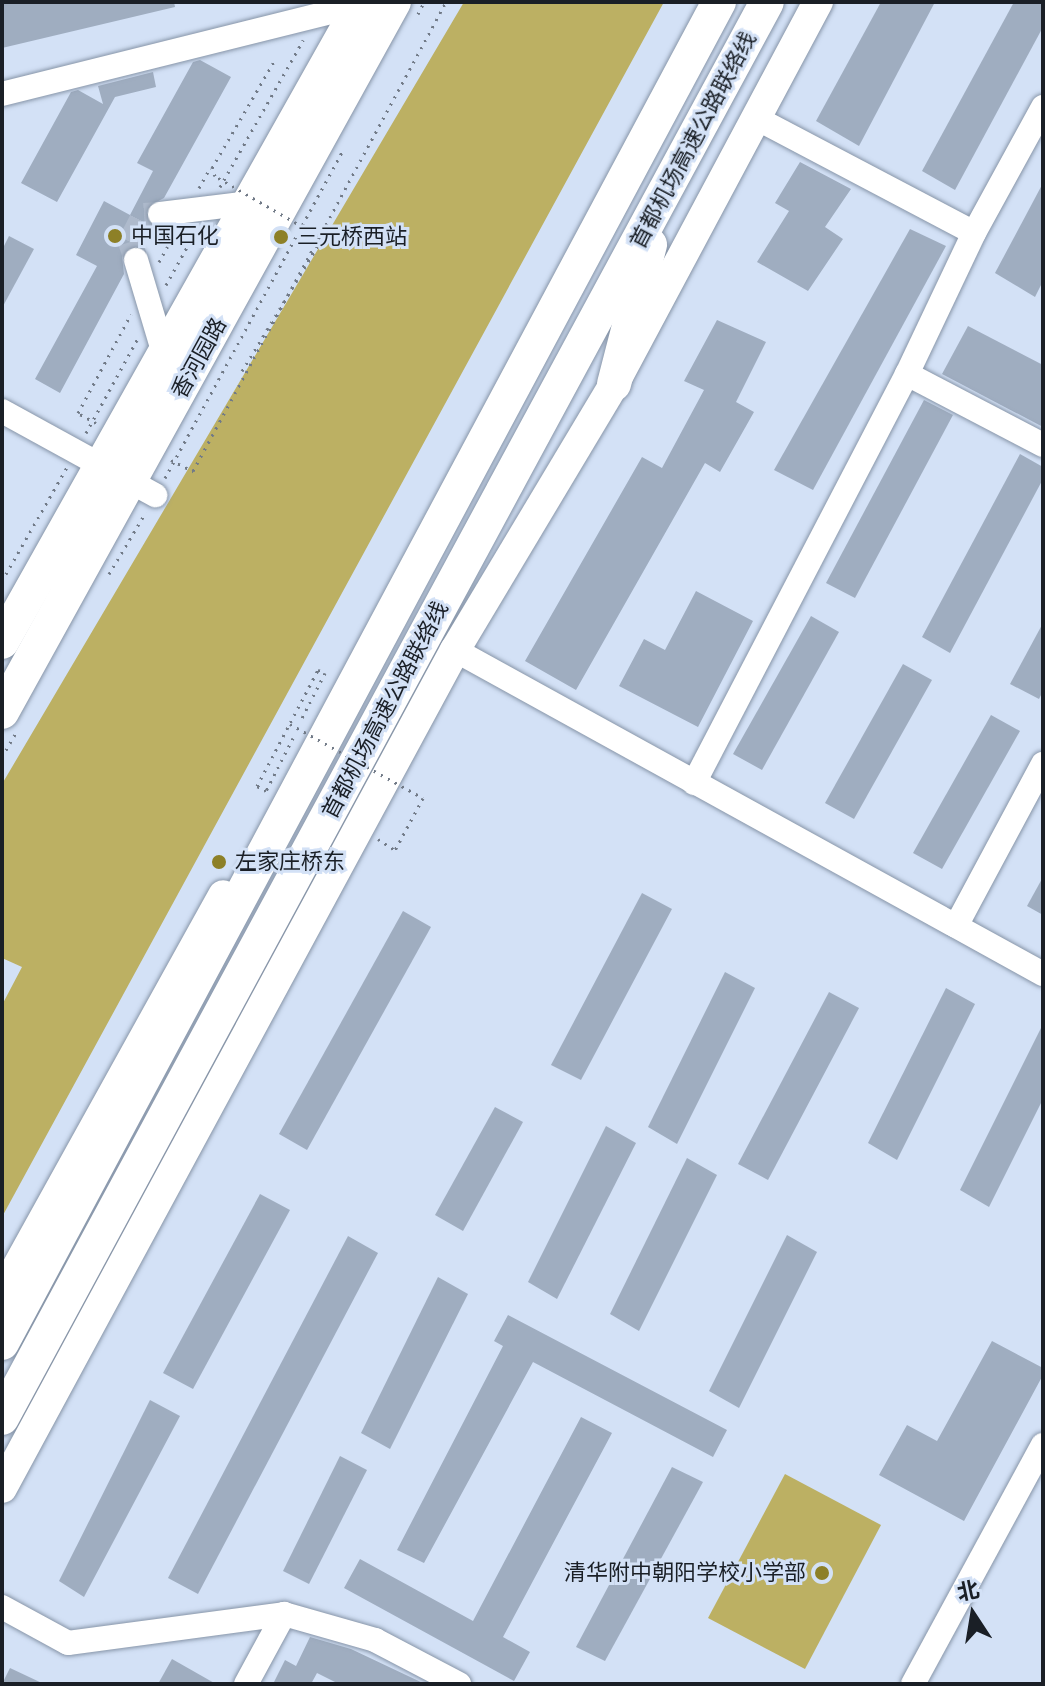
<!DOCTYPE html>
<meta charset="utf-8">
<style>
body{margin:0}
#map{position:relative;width:1045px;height:1686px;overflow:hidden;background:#d3e1f6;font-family:"PT Sans","Noto Sans SC",sans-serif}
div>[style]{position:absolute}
.green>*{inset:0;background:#bcb063}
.building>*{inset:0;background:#9fadc0}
.minor-tunnel>*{height:24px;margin-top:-12px;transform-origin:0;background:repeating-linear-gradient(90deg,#aebacc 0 24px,transparent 0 36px)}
.path>*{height:3px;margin-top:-1.5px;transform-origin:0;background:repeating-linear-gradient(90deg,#717a87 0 2px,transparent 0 8px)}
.roads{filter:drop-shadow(0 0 2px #8795a8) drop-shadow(0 0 2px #8795a8)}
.minor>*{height:24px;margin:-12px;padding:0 12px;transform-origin:12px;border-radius:12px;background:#fff}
.major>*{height:30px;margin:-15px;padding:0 15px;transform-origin:15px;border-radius:15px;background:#fff}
.highway>*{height:34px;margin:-17px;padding:0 17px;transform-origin:17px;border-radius:17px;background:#fff}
.path-bridge>*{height:3px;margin-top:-1.5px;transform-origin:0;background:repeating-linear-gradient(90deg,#717a87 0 2px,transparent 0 8px)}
.dots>*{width:22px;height:22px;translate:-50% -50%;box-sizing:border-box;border:4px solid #d3e1f6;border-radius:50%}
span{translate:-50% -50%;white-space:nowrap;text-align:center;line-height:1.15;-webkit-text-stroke:6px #d3e1f6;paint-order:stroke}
.street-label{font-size:22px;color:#1a1f26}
.poi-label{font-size:22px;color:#1a1f26}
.left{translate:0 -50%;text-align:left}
.right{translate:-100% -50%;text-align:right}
.frame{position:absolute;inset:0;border:4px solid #1a1f26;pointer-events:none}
.north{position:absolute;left:933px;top:1574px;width:80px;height:80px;-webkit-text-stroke:6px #d3e1f6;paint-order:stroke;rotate:348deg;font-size:22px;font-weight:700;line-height:32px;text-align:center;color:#1a1f26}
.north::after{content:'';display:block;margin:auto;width:28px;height:36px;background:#1a1f26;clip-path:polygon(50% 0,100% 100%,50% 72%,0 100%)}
</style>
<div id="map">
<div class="green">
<div style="clip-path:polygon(464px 2px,664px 2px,2px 1217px,2px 1005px,22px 967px,2px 958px,2px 784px)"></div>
<div style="clip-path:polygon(785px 1474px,881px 1525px,805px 1669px,708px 1618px)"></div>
</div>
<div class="building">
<div style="clip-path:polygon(2px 2px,174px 2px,175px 7px,2px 48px)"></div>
<div style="clip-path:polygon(881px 2px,935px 2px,859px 146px,816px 121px)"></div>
<div style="clip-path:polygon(1014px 2px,1043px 2px,1043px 27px,955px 190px,922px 171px)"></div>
<div style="clip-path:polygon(200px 60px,231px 77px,164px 198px,147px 207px,150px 225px,139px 246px,122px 256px,124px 274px,60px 393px,35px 379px,97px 266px,76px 255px,104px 201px,130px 215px,153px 171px,137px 163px,193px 62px)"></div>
<div style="clip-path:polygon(153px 72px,156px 87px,115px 97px,57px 202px,21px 183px,71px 92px,78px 90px,103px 104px,98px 86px)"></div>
<div style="clip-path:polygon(800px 162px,851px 189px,825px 227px,843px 239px,808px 291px,757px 262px,789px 211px,775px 203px)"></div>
<div style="clip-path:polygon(1043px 183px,1043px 281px,1035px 297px,995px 273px)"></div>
<div style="clip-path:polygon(910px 229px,946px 246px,813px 490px,774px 470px)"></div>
<div style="clip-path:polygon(9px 236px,34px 249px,2px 308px,2px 250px)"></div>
<div style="clip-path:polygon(717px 320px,766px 342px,736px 402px,754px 412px,720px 472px,705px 463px,576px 690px,525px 661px,642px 457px,662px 468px,704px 390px,684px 381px)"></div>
<div style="clip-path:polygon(968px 326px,1043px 365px,1043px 427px,942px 374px)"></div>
<div style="clip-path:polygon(924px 400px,953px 415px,855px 598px,826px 583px)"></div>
<div style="clip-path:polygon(1020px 454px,1043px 467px,1043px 479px,950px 653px,922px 637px)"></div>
<div style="clip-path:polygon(696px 591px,753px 621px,698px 727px,619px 686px,644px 639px,665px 650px)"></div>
<div style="clip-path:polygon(811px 616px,839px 632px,762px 770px,733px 754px)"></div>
<div style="clip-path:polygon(1043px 623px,1043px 691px,1039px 699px,1010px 684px)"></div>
<div style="clip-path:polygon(903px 664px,932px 680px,854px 819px,825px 803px)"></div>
<div style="clip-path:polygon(991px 715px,1020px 731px,942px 869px,913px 853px)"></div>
<div style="clip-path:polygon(1043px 877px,1043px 915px,1027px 906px)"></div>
<div style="clip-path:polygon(642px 893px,672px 909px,581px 1080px,551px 1065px)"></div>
<div style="clip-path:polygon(403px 911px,431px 927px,307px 1150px,279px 1134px)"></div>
<div style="clip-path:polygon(725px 972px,755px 988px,677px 1144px,648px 1127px)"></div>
<div style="clip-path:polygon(946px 988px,975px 1004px,897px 1160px,868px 1143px)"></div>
<div style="clip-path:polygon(829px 992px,859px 1008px,768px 1180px,738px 1164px)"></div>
<div style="clip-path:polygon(1043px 1024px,1043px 1099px,989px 1207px,960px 1190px)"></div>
<div style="clip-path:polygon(495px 1107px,523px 1122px,463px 1231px,435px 1215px)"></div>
<div style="clip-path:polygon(606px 1126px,636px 1143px,557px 1299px,528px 1282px)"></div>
<div style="clip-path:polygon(687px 1158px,717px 1175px,639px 1331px,610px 1314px)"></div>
<div style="clip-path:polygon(260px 1194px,290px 1210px,193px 1389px,163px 1373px)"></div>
<div style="clip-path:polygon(787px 1235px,817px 1252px,739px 1408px,709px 1391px)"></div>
<div style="clip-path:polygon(348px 1236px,378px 1253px,198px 1594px,168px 1578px)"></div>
<div style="clip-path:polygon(438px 1277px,468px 1294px,390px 1449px,361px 1433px)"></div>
<div style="clip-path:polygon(508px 1315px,727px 1430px,713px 1457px,533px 1362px,424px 1563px,397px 1550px,503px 1346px,494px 1341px)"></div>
<div style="clip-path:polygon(992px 1341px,1043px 1368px,1043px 1375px,964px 1521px,879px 1475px,907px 1425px,937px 1441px)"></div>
<div style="clip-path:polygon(150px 1400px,180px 1416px,84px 1597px,59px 1581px)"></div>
<div style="clip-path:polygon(581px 1417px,612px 1433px,503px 1637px,530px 1652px,514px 1681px,344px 1588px,360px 1559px,473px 1621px)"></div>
<div style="clip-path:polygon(340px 1456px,367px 1470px,309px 1584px,283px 1571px)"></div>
<div style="clip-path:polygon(672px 1467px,703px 1482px,605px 1661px,576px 1647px)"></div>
<div style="clip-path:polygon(310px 1637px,351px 1649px,425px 1684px,339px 1684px,317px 1673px,311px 1684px,273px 1684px,285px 1660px,296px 1666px)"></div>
<div style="clip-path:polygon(172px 1659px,216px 1684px,158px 1684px)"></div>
<div style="clip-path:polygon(10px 1668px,44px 1684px,2px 1684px)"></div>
</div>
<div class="minor-tunnel">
<div style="left:136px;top:260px;width:19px;rotate:-108deg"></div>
<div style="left:130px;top:242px;width:30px;rotate:-63deg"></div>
<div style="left:144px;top:215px;width:16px;rotate:-4deg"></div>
</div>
<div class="path">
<div style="left:457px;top:2px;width:20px"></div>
<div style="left:418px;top:14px;width:13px;rotate:-63deg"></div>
<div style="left:220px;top:187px;width:169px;rotate:-60.5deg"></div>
<div style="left:199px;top:188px;width:21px;rotate:-61deg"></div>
<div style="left:159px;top:262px;width:33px;rotate:-61deg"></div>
<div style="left:166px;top:285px;width:64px;rotate:-61deg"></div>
<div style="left:96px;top:423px;width:21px;rotate:-151deg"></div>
<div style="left:78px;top:413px;width:112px;rotate:-61.8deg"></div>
<div style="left:86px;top:433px;width:108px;rotate:-61.3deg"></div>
<div style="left:171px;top:460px;width:25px;rotate:27deg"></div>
<div style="left:193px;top:471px;width:533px;rotate:-61.66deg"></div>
<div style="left:165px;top:478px;width:373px;rotate:-61.5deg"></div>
<div style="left:109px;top:574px;width:72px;rotate:-59.2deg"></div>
<div style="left:2px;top:581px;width:131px;rotate:-60.3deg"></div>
<div style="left:293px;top:738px;width:59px;rotate:117deg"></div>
<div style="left:266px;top:791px;width:10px;rotate:-151deg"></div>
<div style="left:257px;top:786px;width:131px;rotate:-62.3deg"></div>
<div style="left:318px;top:670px;width:8px;rotate:23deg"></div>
<div style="left:325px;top:673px;width:51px;rotate:117.1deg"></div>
<div style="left:2px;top:757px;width:28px;rotate:-60deg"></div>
<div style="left:378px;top:839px;width:20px;rotate:33deg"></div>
</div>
<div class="roads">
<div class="minor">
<div style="left:2px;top:94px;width:369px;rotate:-14deg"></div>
<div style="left:756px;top:118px;width:246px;rotate:27.8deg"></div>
<div style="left:974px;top:233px;width:144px;rotate:-61.3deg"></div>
<div style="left:160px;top:214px;width:91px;rotate:-7deg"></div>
<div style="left:136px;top:260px;width:101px;rotate:73.4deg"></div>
<div style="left:907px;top:374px;width:153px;rotate:27.6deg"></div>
<div style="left:2px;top:411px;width:175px;rotate:28.8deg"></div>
<div style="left:455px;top:650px;width:671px;rotate:28.86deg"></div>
<div style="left:694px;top:783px;width:461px;rotate:-62.5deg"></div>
<div style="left:907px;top:374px;width:156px;rotate:-64.6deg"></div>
<div style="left:956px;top:926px;width:184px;rotate:-61.8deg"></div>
<div style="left:2px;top:1607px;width:75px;rotate:28.6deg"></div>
<div style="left:68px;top:1643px;width:218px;rotate:-7.6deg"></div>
<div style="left:284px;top:1614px;width:95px;rotate:15.9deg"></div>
<div style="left:375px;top:1640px;width:95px;rotate:27.6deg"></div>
<div style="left:246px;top:1684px;width:80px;rotate:-61.5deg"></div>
<div style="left:913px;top:1684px;width:272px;rotate:-61.5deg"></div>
</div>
<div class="major">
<div style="left:2px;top:1294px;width:456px;rotate:-61deg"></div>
<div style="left:2px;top:1488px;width:953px;rotate:-61.61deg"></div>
<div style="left:455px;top:650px;width:310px;rotate:-59.1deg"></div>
<div style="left:614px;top:384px;width:433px;rotate:-61.9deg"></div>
</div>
<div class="highway">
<div style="left:614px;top:384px;width:144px;rotate:-75.5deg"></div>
<div style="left:2px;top:642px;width:734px;rotate:-60.64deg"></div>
<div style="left:2px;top:712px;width:811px;rotate:-61.1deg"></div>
<div style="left:2px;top:1343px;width:1521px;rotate:-61.87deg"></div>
<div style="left:2px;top:1418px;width:1609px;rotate:-61.62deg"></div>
</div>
</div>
<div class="path-bridge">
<div style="left:242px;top:371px;width:149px;rotate:-58.8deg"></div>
<div style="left:319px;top:244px;width:9px;rotate:-103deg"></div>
<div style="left:317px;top:235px;width:118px;rotate:-150deg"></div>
<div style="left:215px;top:176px;width:9px;rotate:-111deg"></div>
<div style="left:212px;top:168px;width:127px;rotate:-59.8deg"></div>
<div style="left:290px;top:724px;width:152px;rotate:29.1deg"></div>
<div style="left:423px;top:798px;width:59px;rotate:118.3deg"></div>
</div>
<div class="dots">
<div style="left:115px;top:236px;background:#8d8027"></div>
<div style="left:281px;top:237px;background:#8d8027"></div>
<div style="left:219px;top:862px;background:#8d8027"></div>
<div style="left:822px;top:1573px;background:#8d8027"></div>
</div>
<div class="street-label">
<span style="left:693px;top:140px;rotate:-62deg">首都机场高速公路联络线</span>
<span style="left:199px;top:358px;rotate:-61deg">香河园路</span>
<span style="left:385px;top:710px;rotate:-62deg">首都机场高速公路联络线</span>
</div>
<div class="poi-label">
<span class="left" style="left:131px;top:236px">中国石化</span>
<span class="left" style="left:297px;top:237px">三元桥西站</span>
<span class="left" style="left:235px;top:862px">左家庄桥东</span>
<span class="right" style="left:806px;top:1573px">清华附中朝阳学校小学部</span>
</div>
<div class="frame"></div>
<div class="north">北</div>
</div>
